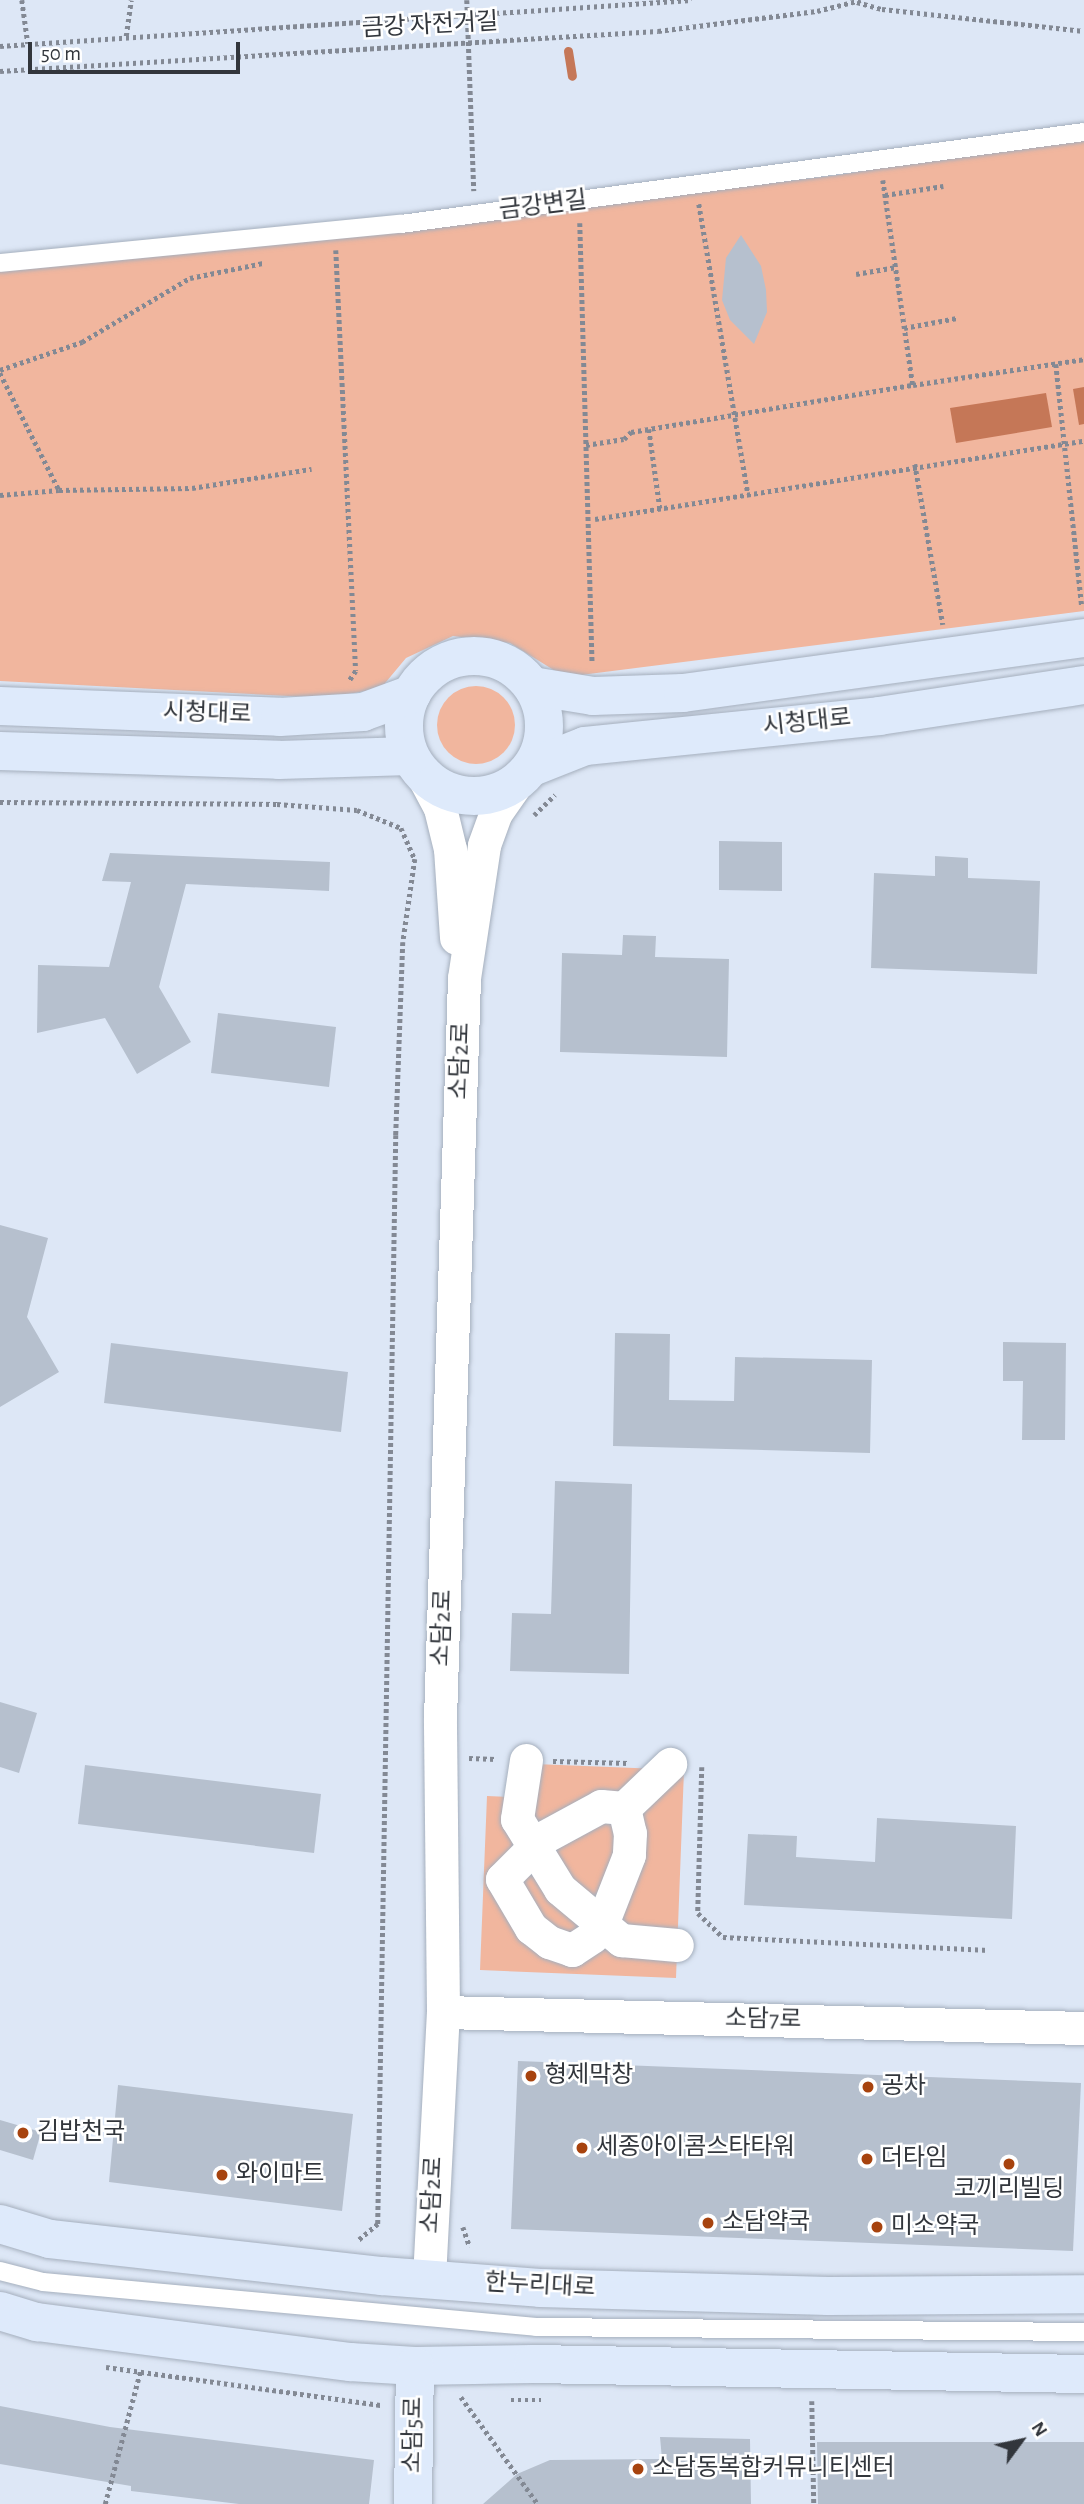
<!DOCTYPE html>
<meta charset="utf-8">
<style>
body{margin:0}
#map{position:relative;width:1084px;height:2504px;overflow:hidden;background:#dde7f6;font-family:"Alegreya Sans","Noto Sans KR",sans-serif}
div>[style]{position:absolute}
.green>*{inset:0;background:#f1b69e}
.round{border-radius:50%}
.water>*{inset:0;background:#c57757}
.stream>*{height:9px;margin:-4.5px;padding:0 4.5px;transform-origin:4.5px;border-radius:4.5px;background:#c57757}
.building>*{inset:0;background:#b6c0ce}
.path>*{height:4.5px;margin-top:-2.25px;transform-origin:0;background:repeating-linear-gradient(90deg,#838994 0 3.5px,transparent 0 7px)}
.roads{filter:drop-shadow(0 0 2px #a5afbd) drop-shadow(0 0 2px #a5afbd)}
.lane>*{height:18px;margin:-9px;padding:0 9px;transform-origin:9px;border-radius:9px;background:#fff}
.street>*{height:33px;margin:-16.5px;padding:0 16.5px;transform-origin:16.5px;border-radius:16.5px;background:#fff}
.secondary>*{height:38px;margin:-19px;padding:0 19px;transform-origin:19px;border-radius:19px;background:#deeafb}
.secondary>.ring{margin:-19px;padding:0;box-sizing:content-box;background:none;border:38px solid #deeafb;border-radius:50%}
.dots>*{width:19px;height:19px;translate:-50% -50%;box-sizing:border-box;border:4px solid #fff;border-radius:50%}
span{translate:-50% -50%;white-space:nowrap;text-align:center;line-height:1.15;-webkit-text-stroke:5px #fff;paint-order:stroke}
.street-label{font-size:24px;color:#32363c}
.poi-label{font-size:24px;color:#32363c}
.left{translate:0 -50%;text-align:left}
.north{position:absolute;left:986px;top:2406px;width:70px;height:70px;-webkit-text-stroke:5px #fff;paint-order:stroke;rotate:57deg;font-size:19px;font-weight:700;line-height:28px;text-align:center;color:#32363c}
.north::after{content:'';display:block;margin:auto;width:24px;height:32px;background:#32363c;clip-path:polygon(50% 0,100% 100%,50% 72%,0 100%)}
.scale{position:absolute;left:28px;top:42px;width:212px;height:32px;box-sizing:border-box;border:4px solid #32363c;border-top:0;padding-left:9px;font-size:21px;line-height:24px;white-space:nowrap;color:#32363c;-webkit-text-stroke:5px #fff;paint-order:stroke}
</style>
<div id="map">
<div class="green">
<div style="clip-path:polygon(1084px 135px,1084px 611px,565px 677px,510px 643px,453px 636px,406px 658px,381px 688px,327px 698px,0 681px,0 269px,315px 239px,838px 175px)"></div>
<div class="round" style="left:437px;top:686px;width:78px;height:78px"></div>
<div style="clip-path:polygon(535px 1764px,684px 1770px,676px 1978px,480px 1970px,487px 1796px,534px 1798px)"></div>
</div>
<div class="water">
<div style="clip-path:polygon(1084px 387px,1084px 424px,1079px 425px,1073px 389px)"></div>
<div style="clip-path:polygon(1046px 393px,1052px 427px,956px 443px,950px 408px)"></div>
</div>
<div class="stream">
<div style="left:568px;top:51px;width:25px;rotate:81deg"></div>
</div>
<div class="building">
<div style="clip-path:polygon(741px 235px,761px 266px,766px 290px,767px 312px,754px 344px,730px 320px,722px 300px,726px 258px)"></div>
<div style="clip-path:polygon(719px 841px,782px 842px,782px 891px,719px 890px)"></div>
<div style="clip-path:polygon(110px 853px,330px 862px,329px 891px,186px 884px,159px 987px,191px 1042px,137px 1074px,105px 1018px,37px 1033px,38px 965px,109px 967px,131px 882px,102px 881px)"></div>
<div style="clip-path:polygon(935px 856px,968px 858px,968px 878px,1040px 881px,1037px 974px,871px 968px,874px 873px,935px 876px)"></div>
<div style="clip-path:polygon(623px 935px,656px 936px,655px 957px,729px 959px,727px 1057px,560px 1052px,562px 953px,622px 955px)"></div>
<div style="clip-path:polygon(218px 1013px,336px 1027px,329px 1087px,211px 1073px)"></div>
<div style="clip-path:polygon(0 1225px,48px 1238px,27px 1317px,59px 1372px,0 1407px)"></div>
<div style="clip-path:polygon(615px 1333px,670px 1334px,669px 1400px,734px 1401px,735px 1357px,872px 1360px,870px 1453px,613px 1446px)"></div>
<div style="clip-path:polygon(1003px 1342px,1066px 1343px,1065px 1440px,1022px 1440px,1023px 1381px,1003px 1381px)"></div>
<div style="clip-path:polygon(111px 1343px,348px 1372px,341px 1432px,104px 1403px)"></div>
<div style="clip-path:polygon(555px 1481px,632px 1484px,629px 1674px,510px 1671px,512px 1613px,551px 1614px)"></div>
<div style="clip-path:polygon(0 1702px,37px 1713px,19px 1773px,0 1767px)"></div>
<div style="clip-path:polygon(85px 1765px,321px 1794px,314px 1853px,78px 1824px)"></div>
<div style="clip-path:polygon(877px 1818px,1016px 1826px,1012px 1919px,744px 1905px,748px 1834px,797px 1836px,796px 1857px,875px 1862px)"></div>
<div style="clip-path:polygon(518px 2061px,1081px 2083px,1073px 2251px,511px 2229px)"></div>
<div style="clip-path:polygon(118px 2085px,353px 2114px,342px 2211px,109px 2182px)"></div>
<div style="clip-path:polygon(0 2120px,41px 2132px,33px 2160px,0 2150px)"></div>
<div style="clip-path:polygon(0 2406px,110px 2427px,374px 2460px,369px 2504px,239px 2504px,131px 2491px,131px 2486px,0 2464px)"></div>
<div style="clip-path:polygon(660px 2437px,750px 2439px,751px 2504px,483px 2504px,517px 2474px,550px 2460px,662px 2459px)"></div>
<div style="clip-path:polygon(817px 2442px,1084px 2442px,1084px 2504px,818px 2504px)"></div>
</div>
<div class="path">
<div style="left:22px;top:0;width:44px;rotate:82.2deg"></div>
<div style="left:467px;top:0;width:191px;rotate:87.9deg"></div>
<div style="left:857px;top:2px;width:26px;rotate:16deg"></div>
<div style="left:882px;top:9px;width:203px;rotate:6.2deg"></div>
<div style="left:126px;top:36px;width:36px;rotate:-82deg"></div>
<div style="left:0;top:46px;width:693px;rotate:-3.81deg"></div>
<div style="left:0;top:71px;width:659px;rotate:-3.48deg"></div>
<div style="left:658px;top:31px;width:160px;rotate:-7.2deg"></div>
<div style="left:817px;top:11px;width:45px;rotate:-14deg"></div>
<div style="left:883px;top:180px;width:207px;rotate:81.7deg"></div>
<div style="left:913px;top:385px;width:173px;rotate:-8.6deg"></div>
<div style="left:885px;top:195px;width:59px;rotate:-8.8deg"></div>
<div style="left:699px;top:204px;width:294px;rotate:80.4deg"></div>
<div style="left:580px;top:223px;width:439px;rotate:88.4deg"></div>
<div style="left:336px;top:250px;width:421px;rotate:87.3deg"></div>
<div style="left:356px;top:671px;width:11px;rotate:124deg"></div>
<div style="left:856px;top:274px;width:41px;rotate:-9.9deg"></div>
<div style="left:904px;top:328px;width:54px;rotate:-10.7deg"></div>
<div style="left:1056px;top:364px;width:244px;rotate:83.9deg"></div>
<div style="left:0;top:370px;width:87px;rotate:-18.9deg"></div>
<div style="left:82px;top:342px;width:126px;rotate:-30.7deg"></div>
<div style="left:190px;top:278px;width:75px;rotate:-11.6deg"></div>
<div style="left:0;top:373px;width:131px;rotate:63.2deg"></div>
<div style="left:59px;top:490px;width:133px;rotate:-0.9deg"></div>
<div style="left:192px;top:488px;width:121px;rotate:-9.1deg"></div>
<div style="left:649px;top:429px;width:80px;rotate:82.1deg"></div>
<div style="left:586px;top:445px;width:38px;rotate:-9deg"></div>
<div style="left:624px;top:439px;width:10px;rotate:-45deg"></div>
<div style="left:631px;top:432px;width:286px;rotate:-9.5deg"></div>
<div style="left:915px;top:464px;width:163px;rotate:80.1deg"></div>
<div style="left:0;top:495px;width:59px;rotate:-4.8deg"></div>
<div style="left:595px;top:519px;width:495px;rotate:-9.1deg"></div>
<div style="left:422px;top:665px;width:29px;rotate:-36deg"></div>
<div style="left:445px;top:648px;width:50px;rotate:1.1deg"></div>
<div style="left:495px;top:649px;width:24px;rotate:22deg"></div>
<div style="left:0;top:802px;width:277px;rotate:0.4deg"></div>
<div style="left:277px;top:804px;width:80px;rotate:4.3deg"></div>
<div style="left:357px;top:810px;width:48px;rotate:22.2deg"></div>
<div style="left:401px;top:828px;width:34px;rotate:66deg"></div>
<div style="left:415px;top:859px;width:84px;rotate:98.2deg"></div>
<div style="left:403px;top:942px;width:193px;rotate:92.1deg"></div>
<div style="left:396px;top:1135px;width:1089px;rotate:90.95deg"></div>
<div style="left:378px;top:2224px;width:25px;rotate:140deg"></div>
<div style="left:534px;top:815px;width:29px;rotate:-44deg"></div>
<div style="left:469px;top:1758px;width:27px;rotate:2deg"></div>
<div style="left:553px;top:1761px;width:76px;rotate:1.5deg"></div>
<div style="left:702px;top:1767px;width:146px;rotate:91.6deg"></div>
<div style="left:698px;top:1913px;width:35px;rotate:44deg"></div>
<div style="left:723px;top:1937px;width:266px;rotate:2.8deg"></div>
<div style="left:463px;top:2227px;width:21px;rotate:71deg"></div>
<div style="left:106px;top:2367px;width:277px;rotate:7.9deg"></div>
<div style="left:461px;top:2397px;width:132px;rotate:54.3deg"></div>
<div style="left:511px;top:2400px;width:30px"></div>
<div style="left:812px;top:2401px;width:103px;rotate:88.9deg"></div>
<div style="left:105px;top:2504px;width:137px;rotate:-75.1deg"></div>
</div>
<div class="roads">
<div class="lane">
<div style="left:0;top:263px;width:403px;rotate:-5.6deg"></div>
<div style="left:401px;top:224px;width:689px;rotate:-7.67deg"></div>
<div style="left:0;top:2271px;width:44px;rotate:14.3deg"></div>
<div style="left:43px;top:2282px;width:495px;rotate:5.2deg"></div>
<div style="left:536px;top:2327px;width:548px;rotate:0.52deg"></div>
</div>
<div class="street">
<div style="left:423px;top:776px;width:36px;rotate:62deg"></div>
<div style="left:440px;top:808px;width:42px;rotate:76.3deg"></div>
<div style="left:450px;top:849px;width:89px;rotate:86.1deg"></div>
<div style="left:526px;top:1760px;width:60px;rotate:98.7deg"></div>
<div style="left:517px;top:1819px;width:82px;rotate:58.4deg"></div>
<div style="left:560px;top:1889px;width:80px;rotate:39.9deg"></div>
<div style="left:621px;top:1940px;width:56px;rotate:5.1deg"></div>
<div style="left:624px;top:1808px;width:26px;rotate:77deg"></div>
<div style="left:630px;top:1833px;width:22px;rotate:93deg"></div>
<div style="left:629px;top:1855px;width:74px;rotate:111.4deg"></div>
<div style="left:602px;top:1924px;width:16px;rotate:128deg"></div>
<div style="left:592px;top:1937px;width:24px;rotate:147deg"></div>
<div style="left:572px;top:1950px;width:24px;rotate:-161deg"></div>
<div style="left:549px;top:1942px;width:23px;rotate:-142deg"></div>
<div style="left:531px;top:1928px;width:57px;rotate:-120.6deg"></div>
<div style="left:502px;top:1879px;width:59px;rotate:-45deg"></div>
<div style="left:544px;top:1837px;width:65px;rotate:-28.5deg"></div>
<div style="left:601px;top:1806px;width:23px;rotate:5deg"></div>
<div style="left:624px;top:1808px;width:64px;rotate:-43.7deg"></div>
<div style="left:443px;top:2012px;width:641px;rotate:1.43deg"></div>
<div style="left:429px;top:2278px;width:266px;rotate:-87deg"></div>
<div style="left:443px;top:2012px;width:294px;rotate:-90.6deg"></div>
<div style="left:440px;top:1718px;width:740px;rotate:-88.14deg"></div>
<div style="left:464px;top:978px;width:134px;rotate:-81.4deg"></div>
<div style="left:484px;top:845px;width:33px;rotate:-70deg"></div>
<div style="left:495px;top:814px;width:35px;rotate:-55deg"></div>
</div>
<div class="secondary">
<div class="ring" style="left:404px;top:656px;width:102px;height:102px"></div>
<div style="left:532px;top:686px;width:62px;rotate:9.3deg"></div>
<div style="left:593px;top:696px;width:90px;rotate:-1.9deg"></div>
<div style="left:683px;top:693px;width:405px;rotate:-7.8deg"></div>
<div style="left:0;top:706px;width:280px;rotate:2.2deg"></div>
<div style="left:280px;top:717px;width:83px;rotate:-3.4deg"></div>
<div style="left:363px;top:712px;width:52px;rotate:-20.2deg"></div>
<div style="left:0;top:751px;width:279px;rotate:1.8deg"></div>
<div style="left:279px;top:760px;width:131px;rotate:-1.7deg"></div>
<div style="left:532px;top:767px;width:57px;rotate:-21.6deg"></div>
<div style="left:585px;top:746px;width:296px;rotate:-5.8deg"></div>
<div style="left:879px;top:716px;width:207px;rotate:-8.6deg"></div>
<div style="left:0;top:2224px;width:52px;rotate:16.7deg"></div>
<div style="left:50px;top:2239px;width:334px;rotate:6.4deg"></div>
<div style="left:382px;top:2276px;width:158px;rotate:4.3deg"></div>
<div style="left:540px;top:2288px;width:288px;rotate:1.6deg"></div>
<div style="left:828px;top:2296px;width:256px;rotate:-0.4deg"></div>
<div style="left:0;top:2311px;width:39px;rotate:17deg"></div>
<div style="left:37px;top:2322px;width:316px;rotate:7.3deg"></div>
<div style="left:350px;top:2362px;width:65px;rotate:3.5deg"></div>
<div style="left:415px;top:2366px;width:118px;rotate:-1deg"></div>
<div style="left:533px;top:2364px;width:551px;rotate:1.04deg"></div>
<div style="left:413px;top:2504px;width:138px;rotate:-89.2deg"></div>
</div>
</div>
<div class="dots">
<div style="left:531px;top:2076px;background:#a7430e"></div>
<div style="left:868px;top:2087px;background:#a7430e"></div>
<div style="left:23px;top:2133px;background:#a7430e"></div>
<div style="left:582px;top:2148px;background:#a7430e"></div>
<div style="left:867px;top:2159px;background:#a7430e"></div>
<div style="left:1009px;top:2164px;background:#a7430e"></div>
<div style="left:222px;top:2175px;background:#a7430e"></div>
<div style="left:708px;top:2223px;background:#a7430e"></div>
<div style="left:877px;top:2227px;background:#a7430e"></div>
<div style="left:638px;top:2469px;background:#a7430e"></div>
</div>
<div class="street-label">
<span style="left:430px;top:26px;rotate:-3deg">금강 자전거길</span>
<span style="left:543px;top:206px;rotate:-7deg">금강변길</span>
<span style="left:207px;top:714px;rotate:2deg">시청대로</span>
<span style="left:807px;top:723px;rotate:-6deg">시청대로</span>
<span style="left:461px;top:1061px;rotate:-88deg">소담2로</span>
<span style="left:443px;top:1628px;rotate:-88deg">소담2로</span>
<span style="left:763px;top:2020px;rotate:1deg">소담7로</span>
<span style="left:433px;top:2195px;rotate:-87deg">소담2로</span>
<span style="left:540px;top:2286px;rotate:3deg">한누리대로</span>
<span style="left:414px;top:2435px;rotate:-89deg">소담5로</span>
</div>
<div class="poi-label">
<span class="left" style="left:545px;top:2076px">형제막창</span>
<span class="left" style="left:882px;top:2087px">공차</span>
<span class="left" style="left:37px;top:2133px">김밥천국</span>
<span class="left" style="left:596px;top:2148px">세종아이콤스타타워</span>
<span class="left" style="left:881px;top:2159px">더타임</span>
<span class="left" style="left:236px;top:2175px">와이마트</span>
<span style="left:1009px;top:2190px">코끼리빌딩</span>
<span class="left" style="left:722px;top:2223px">소담약국</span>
<span class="left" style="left:891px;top:2227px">미소약국</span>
<span class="left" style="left:652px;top:2469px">소담동복합커뮤니티센터</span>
</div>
<div class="north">N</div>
<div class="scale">50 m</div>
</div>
